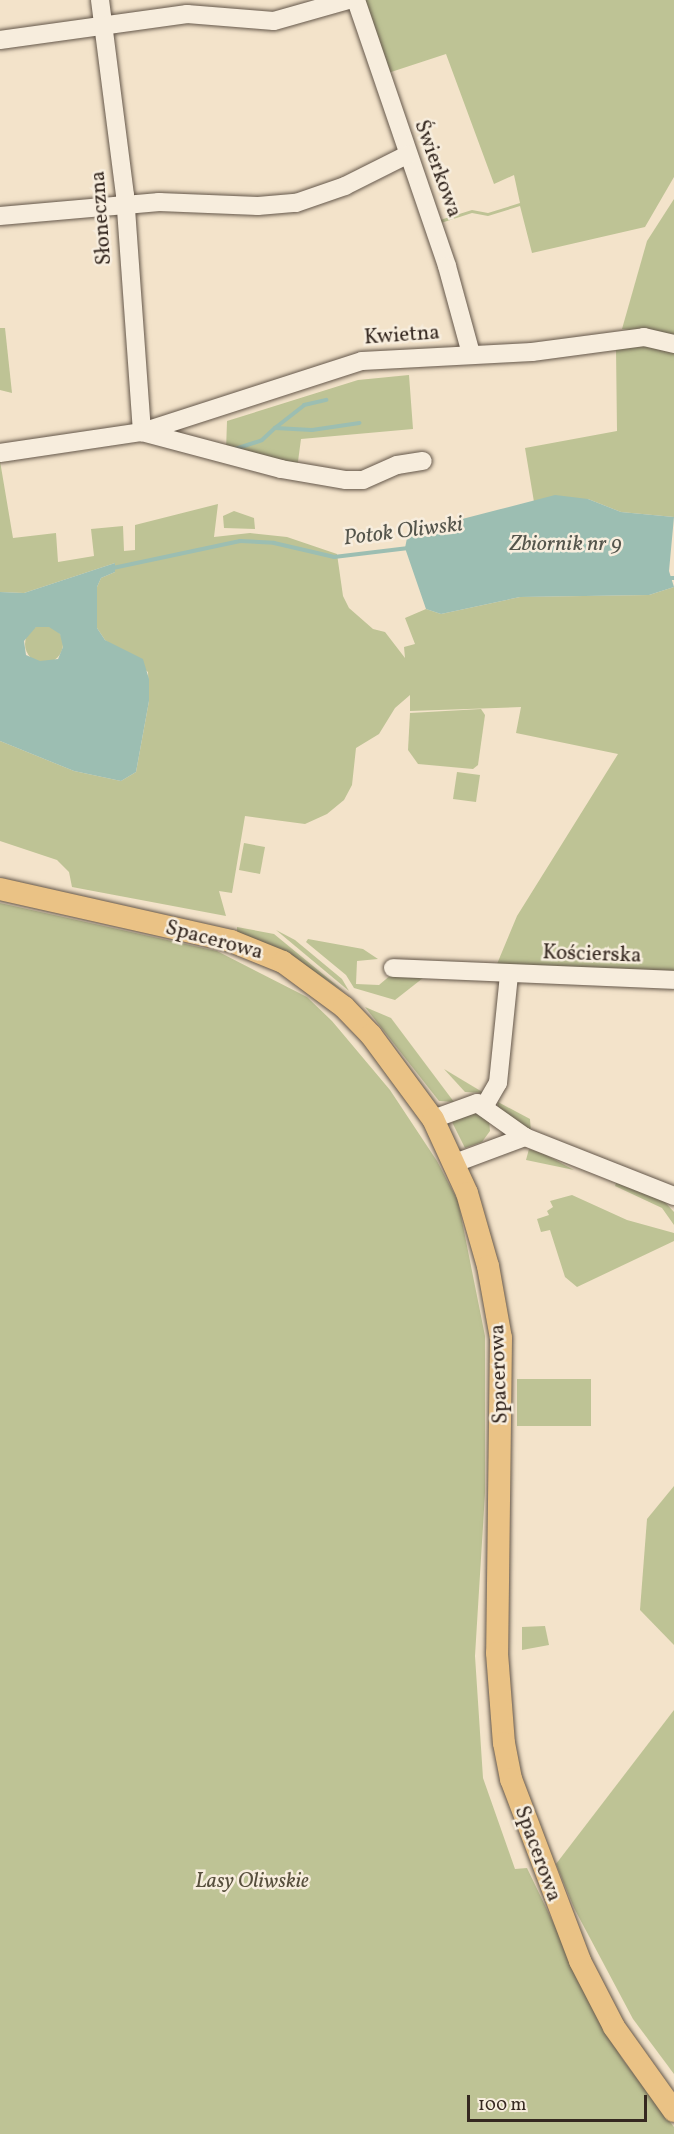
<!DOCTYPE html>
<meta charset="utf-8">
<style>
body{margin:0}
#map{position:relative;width:674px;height:2134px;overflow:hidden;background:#f3e3ca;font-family:Vollkorn,serif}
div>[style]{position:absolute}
.green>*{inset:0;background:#bec395}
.round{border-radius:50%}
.water>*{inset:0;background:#9cbeb2}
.stream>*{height:4px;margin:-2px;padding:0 2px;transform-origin:2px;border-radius:2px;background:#9cbeb2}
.roads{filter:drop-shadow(0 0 2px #64574a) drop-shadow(0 0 2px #64574a)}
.minor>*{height:18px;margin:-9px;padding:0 9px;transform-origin:9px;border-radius:9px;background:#f7eddd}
.major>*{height:22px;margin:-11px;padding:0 11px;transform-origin:11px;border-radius:11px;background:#eac285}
span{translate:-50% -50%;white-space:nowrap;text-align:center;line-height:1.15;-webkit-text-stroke:5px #f7eddd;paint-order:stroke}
.street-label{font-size:21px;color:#352820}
.park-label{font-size:21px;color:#574f3d;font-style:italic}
.water-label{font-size:22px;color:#54554c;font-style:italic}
.scale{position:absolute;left:467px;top:2095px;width:180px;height:27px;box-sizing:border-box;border:3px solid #352820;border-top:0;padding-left:8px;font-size:18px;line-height:21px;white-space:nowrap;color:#352820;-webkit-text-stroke:4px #f7eddd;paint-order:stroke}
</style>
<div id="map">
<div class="green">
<div style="clip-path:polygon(364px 0,674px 0,674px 177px,645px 227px,532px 253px,520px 206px,488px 216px,472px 213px,441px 223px,440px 220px,472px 210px,488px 213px,520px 203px,514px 175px,494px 184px,446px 54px,388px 73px)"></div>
<div style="clip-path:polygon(674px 199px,674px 336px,622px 329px,647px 241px)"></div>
<div style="clip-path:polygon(0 328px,5px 328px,12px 393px,0 390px)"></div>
<div style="clip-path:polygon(657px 345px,674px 351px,674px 517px,621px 512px,588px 499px,534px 502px,525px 448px,617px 431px,616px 349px)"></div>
<div style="clip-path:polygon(409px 375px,413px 429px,301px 439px,297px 469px,226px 451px,227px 421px,358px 380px)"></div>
<div style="clip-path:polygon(0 461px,13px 538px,56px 533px,58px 562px,94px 556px,91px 529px,123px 526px,124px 551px,135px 550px,135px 525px,218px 504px,214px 537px,250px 533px,287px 537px,337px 554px,343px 596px,349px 608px,373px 629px,385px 632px,405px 658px,404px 647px,415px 644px,405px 618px,426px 609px,441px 614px,520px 597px,649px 595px,674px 587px,674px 971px,497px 964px,517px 916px,618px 754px,516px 733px,521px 707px,410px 711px,410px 695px,395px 708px,379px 734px,356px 748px,352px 785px,344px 800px,327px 814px,305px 824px,245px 816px,232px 893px,219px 891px,226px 916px,72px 887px,69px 872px,57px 860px,0 841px,0 741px,74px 771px,121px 781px,136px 772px,149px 701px,148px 672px,105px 640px,97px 628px,97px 587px,101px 578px,115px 572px,115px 563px,24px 593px,0 592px)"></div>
<div style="clip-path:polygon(234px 511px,254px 518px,255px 529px,224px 528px,223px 516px)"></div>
<div class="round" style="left:25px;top:625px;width:38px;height:38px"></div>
<div style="clip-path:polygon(481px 709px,485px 715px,478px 765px,473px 769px,418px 764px,408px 750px,410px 713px)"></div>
<div style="clip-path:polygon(457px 772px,480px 775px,476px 802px,453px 799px)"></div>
<div style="clip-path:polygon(244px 843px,265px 847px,260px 874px,239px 870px)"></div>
<div style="clip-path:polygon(0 903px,217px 951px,307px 997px,332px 1021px,390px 1090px,437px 1161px,458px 1201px,485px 1336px,485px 1493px,475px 1656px,483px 1778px,515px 1869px,527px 1868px,600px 2020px,623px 2060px,674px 2127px,674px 2134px,0 2134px)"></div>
<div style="clip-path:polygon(237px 927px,274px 934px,346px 993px,287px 953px,237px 933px)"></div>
<div style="clip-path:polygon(276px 930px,295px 940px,342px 979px,349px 991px)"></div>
<div style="clip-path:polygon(308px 939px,363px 949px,378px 959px,357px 961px,356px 984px,379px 985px,392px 974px,423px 978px,395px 1000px,354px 988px,346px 975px,306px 942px)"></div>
<div style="clip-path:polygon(365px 1007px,391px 1018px,454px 1102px,439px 1101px)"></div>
<div style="clip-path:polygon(444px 1069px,484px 1093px,465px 1092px)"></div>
<div style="clip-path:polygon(498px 1102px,530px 1119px,531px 1132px,498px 1110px)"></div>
<div style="clip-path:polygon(474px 1110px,489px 1120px,490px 1131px,482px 1142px,465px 1148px,451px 1120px)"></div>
<div style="clip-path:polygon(529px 1149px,544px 1154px,574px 1170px,526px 1160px)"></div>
<div style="clip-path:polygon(616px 1183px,637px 1187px,662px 1199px,674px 1212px,674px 1225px,662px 1208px,615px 1186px)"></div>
<div style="clip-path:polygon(572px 1195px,627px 1220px,674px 1233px,674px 1241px,577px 1287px,565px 1277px,550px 1230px,541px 1232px,537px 1219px,549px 1215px,547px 1211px,553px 1207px,550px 1201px)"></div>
<div style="clip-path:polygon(517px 1379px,591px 1379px,591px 1426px,517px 1426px)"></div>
<div style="clip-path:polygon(674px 1486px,674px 1645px,640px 1610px,647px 1519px)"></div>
<div style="clip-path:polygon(545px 1626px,549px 1645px,522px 1650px,522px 1627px)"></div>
<div style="clip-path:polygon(674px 1710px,674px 2074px,633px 2019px,574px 1908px,556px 1864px)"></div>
</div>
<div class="water">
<div style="clip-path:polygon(555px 495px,588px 499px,621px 512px,674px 517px,669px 571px,674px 587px,649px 595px,520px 597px,441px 614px,426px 609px,405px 548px,408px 533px)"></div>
<div style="clip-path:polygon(evenodd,115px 563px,115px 572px,101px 578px,97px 587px,97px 628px,105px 640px,143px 659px,149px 679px,149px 701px,136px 772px,121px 781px,74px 771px,0 741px,0 592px,24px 593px,115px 563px,36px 627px,49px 627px,60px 634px,63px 647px,58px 659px,40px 661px,26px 655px,24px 641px,36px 627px)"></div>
</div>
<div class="stream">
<div style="left:275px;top:428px;width:37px;rotate:-38deg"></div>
<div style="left:304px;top:405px;width:23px;rotate:-13deg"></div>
<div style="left:235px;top:449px;width:28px;rotate:-18deg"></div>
<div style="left:262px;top:440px;width:18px;rotate:-43deg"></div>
<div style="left:275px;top:428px;width:37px;rotate:3deg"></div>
<div style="left:312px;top:430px;width:48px;rotate:-8.5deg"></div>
<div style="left:113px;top:568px;width:130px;rotate:-12deg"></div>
<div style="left:240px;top:541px;width:34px;rotate:3deg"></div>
<div style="left:274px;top:543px;width:62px;rotate:13.1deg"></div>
<div style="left:334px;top:557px;width:75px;rotate:-6.9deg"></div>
<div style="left:664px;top:578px;width:10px"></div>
</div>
<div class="roads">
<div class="minor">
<div style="left:100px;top:0;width:197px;rotate:82.7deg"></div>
<div style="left:125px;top:195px;width:238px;rotate:85.9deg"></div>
<div style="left:142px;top:432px;width:144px;rotate:14.9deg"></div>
<div style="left:281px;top:469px;width:66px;rotate:9.6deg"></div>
<div style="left:346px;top:480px;width:17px"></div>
<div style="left:363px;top:480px;width:37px;rotate:-24deg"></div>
<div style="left:397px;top:465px;width:26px;rotate:-9deg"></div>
<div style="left:356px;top:0;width:281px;rotate:71.1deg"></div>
<div style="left:447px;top:266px;width:91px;rotate:74.7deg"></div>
<div style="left:0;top:40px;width:189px;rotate:-7.9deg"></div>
<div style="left:187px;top:14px;width:87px;rotate:4.6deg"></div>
<div style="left:274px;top:21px;width:77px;rotate:-15.8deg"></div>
<div style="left:0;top:216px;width:160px;rotate:-5deg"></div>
<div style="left:159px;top:202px;width:99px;rotate:2.3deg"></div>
<div style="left:258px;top:206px;width:38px;rotate:-5deg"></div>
<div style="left:296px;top:203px;width:52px;rotate:-19.1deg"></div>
<div style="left:345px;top:186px;width:69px;rotate:-26.6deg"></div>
<div style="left:0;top:453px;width:144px;rotate:-8.4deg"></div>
<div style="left:142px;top:432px;width:231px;rotate:-17.9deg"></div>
<div style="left:362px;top:361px;width:170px;rotate:-3deg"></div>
<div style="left:532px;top:352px;width:113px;rotate:-7.6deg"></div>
<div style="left:644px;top:337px;width:31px;rotate:13deg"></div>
<div style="left:393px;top:968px;width:281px;rotate:2.4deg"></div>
<div style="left:484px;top:1107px;width:28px;rotate:-60deg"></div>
<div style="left:498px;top:1083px;width:110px;rotate:-84.2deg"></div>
<div style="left:433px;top:1119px;width:47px;rotate:-20deg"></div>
<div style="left:477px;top:1103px;width:59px;rotate:35.3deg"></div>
<div style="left:525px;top:1137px;width:160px;rotate:21.6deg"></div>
<div style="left:455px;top:1163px;width:75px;rotate:-20.4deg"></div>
</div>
<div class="major">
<div style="left:0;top:889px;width:237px;rotate:12.7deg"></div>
<div style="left:231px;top:941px;width:56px;rotate:22deg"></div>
<div style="left:283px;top:962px;width:76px;rotate:36.4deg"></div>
<div style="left:344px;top:1007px;width:39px;rotate:46deg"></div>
<div style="left:371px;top:1035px;width:104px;rotate:53.6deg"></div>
<div style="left:433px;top:1119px;width:81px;rotate:65.3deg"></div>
<div style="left:467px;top:1193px;width:76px;rotate:74deg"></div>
<div style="left:488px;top:1266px;width:73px;rotate:79.8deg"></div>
<div style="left:501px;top:1338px;width:315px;rotate:90.7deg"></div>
<div style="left:497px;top:1653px;width:90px;rotate:85.6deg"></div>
<div style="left:504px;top:1743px;width:37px;rotate:79deg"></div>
<div style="left:511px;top:1779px;width:195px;rotate:69.2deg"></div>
<div style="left:580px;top:1961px;width:74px;rotate:62.7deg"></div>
<div style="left:614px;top:2027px;width:103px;rotate:54.5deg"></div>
</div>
</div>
<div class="street-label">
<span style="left:437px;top:169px;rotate:70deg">Świerkowa</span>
<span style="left:102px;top:218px;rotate:-94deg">Słoneczna</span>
<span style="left:402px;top:336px;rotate:-4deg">Kwietna</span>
<span style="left:214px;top:941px;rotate:15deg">Spacerowa</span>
<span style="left:592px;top:955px;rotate:2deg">Kościerska</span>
<span style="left:500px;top:1374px;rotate:-92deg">Spacerowa</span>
<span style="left:537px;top:1854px;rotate:70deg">Spacerowa</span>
</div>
<div class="park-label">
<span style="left:252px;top:1882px">Lasy Oliwskie</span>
</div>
<div class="water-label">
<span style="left:403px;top:532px;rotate:-7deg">Potok Oliwski</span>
<span style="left:566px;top:545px">Zbiornik nr 9</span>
</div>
<div class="scale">100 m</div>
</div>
